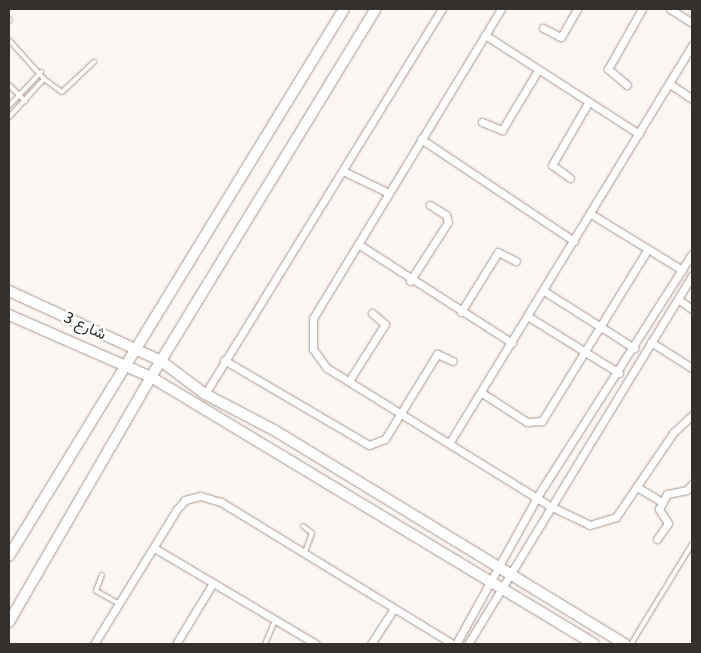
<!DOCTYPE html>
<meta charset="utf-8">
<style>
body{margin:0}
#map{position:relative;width:701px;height:653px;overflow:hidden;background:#fdf7f4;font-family:Cabin,Vazirmatn,sans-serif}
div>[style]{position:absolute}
.roads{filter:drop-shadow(0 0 1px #a69890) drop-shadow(0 0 1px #a69890)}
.lane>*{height:4px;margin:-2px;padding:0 2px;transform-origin:2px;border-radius:2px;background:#fff}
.street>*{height:7px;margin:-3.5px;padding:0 3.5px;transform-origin:3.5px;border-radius:3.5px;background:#fff}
.secondary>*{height:10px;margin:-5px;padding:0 5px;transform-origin:5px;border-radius:5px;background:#fff}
span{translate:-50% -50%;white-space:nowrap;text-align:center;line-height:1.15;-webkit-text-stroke:4.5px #fff;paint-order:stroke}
.street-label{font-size:16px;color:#36302d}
.frame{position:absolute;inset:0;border:10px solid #36302d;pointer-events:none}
</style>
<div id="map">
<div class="roads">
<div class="lane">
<div style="left:9px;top:21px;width:2px;rotate:-63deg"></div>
<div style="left:9px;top:40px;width:52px;rotate:48.1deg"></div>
<div style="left:44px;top:79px;width:52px;rotate:132.6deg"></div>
<div style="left:44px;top:79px;width:22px;rotate:36deg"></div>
<div style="left:62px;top:92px;width:44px;rotate:-43.2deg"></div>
<div style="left:9px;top:85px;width:23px;rotate:45deg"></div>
<div style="left:9px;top:106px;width:47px;rotate:-46.7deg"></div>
<div style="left:303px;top:526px;width:11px;rotate:38deg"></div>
<div style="left:312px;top:533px;width:20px;rotate:110deg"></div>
<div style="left:102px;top:575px;width:17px;rotate:111deg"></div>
<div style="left:96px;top:591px;width:26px;rotate:29deg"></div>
<div style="left:265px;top:644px;width:25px;rotate:-67deg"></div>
<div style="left:631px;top:644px;width:117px;rotate:-58.6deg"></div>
</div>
<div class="street">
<div style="left:501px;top:9px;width:362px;rotate:121.3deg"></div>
<div style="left:313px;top:318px;width:31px;rotate:90deg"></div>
<div style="left:313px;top:349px;width:24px;rotate:54deg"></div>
<div style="left:327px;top:368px;width:262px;rotate:31.8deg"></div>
<div style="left:550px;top:506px;width:44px;rotate:25.4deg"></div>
<div style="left:590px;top:525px;width:27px;rotate:-17deg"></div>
<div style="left:616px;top:517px;width:102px;rotate:-55.8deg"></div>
<div style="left:673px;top:433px;width:26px;rotate:-43deg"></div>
<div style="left:670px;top:9px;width:26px;rotate:32deg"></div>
<div style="left:543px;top:28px;width:20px;rotate:27deg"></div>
<div style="left:561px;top:37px;width:32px;rotate:-60deg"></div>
<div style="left:485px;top:35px;width:183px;rotate:32.7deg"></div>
<div style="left:670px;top:84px;width:27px;rotate:34deg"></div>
<div style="left:627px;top:85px;width:25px;rotate:-140deg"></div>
<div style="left:608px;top:69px;width:69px;rotate:-60.5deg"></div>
<div style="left:482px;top:122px;width:22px;rotate:22deg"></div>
<div style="left:502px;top:130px;width:68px;rotate:-58.9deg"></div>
<div style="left:421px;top:139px;width:184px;rotate:33.7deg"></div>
<div style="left:343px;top:171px;width:51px;rotate:25.6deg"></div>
<div style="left:570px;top:178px;width:22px;rotate:-144deg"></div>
<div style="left:552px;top:165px;width:72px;rotate:-59.9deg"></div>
<div style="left:591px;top:214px;width:107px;rotate:31.6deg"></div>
<div style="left:358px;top:244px;width:183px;rotate:32.7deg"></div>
<div style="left:410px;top:281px;width:70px;rotate:-57.2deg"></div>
<div style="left:448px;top:222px;width:7px;rotate:-106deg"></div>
<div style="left:446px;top:215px;width:19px;rotate:-148deg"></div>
<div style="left:544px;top:291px;width:107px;rotate:32.3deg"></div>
<div style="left:678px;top:299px;width:17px;rotate:36deg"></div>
<div style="left:461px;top:312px;width:70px;rotate:-58.3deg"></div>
<div style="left:498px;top:252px;width:20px;rotate:27deg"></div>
<div style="left:529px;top:317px;width:106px;rotate:31.9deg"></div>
<div style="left:651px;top:342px;width:49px;rotate:32.4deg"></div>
<div style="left:224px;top:360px;width:168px;rotate:30.4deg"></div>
<div style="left:369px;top:445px;width:17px;rotate:-21deg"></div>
<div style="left:385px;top:439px;width:100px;rotate:-58.5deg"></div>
<div style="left:437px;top:354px;width:17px;rotate:24deg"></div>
<div style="left:349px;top:381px;width:67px;rotate:-57.7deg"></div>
<div style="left:385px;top:324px;width:17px;rotate:-140deg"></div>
<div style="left:482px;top:393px;width:54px;rotate:32.8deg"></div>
<div style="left:527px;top:422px;width:15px;rotate:-4deg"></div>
<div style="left:542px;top:421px;width:201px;rotate:-58.4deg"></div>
<div style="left:205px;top:394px;width:452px;rotate:-58.4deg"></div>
<div style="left:450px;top:442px;width:465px;rotate:-58.6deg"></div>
<div style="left:637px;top:487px;width:29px;rotate:31deg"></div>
<div style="left:657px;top:539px;width:19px;rotate:-55deg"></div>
<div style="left:668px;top:523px;width:17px;rotate:-123deg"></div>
<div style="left:659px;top:509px;width:17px;rotate:-62deg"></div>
<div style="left:667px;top:494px;width:20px;rotate:-11deg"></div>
<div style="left:687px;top:490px;width:8px;rotate:-50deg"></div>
<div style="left:156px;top:549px;width:186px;rotate:30.7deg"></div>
<div style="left:94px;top:644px;width:158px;rotate:-58.4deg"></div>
<div style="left:177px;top:509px;width:12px;rotate:-48deg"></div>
<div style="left:185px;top:500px;width:16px;rotate:-15deg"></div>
<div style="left:200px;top:496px;width:22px;rotate:16deg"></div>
<div style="left:221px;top:502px;width:272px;rotate:31.5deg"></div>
<div style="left:176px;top:644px;width:71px;rotate:-58.8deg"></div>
<div style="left:371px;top:644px;width:40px;rotate:-57.1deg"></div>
<div style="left:456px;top:644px;width:168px;rotate:-61.1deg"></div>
<div style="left:537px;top:497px;width:288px;rotate:-57.5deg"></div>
<div style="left:468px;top:644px;width:432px;rotate:-58.7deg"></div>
</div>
<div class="secondary">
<div style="left:9px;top:291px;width:167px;rotate:24.7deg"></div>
<div style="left:161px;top:361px;width:55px;rotate:36.9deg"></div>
<div style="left:205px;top:394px;width:78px;rotate:27.6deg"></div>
<div style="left:274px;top:430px;width:411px;rotate:31.4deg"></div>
<div style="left:9px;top:315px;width:155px;rotate:23.6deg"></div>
<div style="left:151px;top:377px;width:517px;rotate:31.08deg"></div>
<div style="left:9px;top:556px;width:641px;rotate:-58.52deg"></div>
<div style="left:9px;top:622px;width:283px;rotate:-59.9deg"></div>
<div style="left:151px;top:377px;width:431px;rotate:-58.6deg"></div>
</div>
</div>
<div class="street-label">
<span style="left:85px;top:326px;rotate:25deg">شارع 3</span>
</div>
<div class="frame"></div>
</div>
